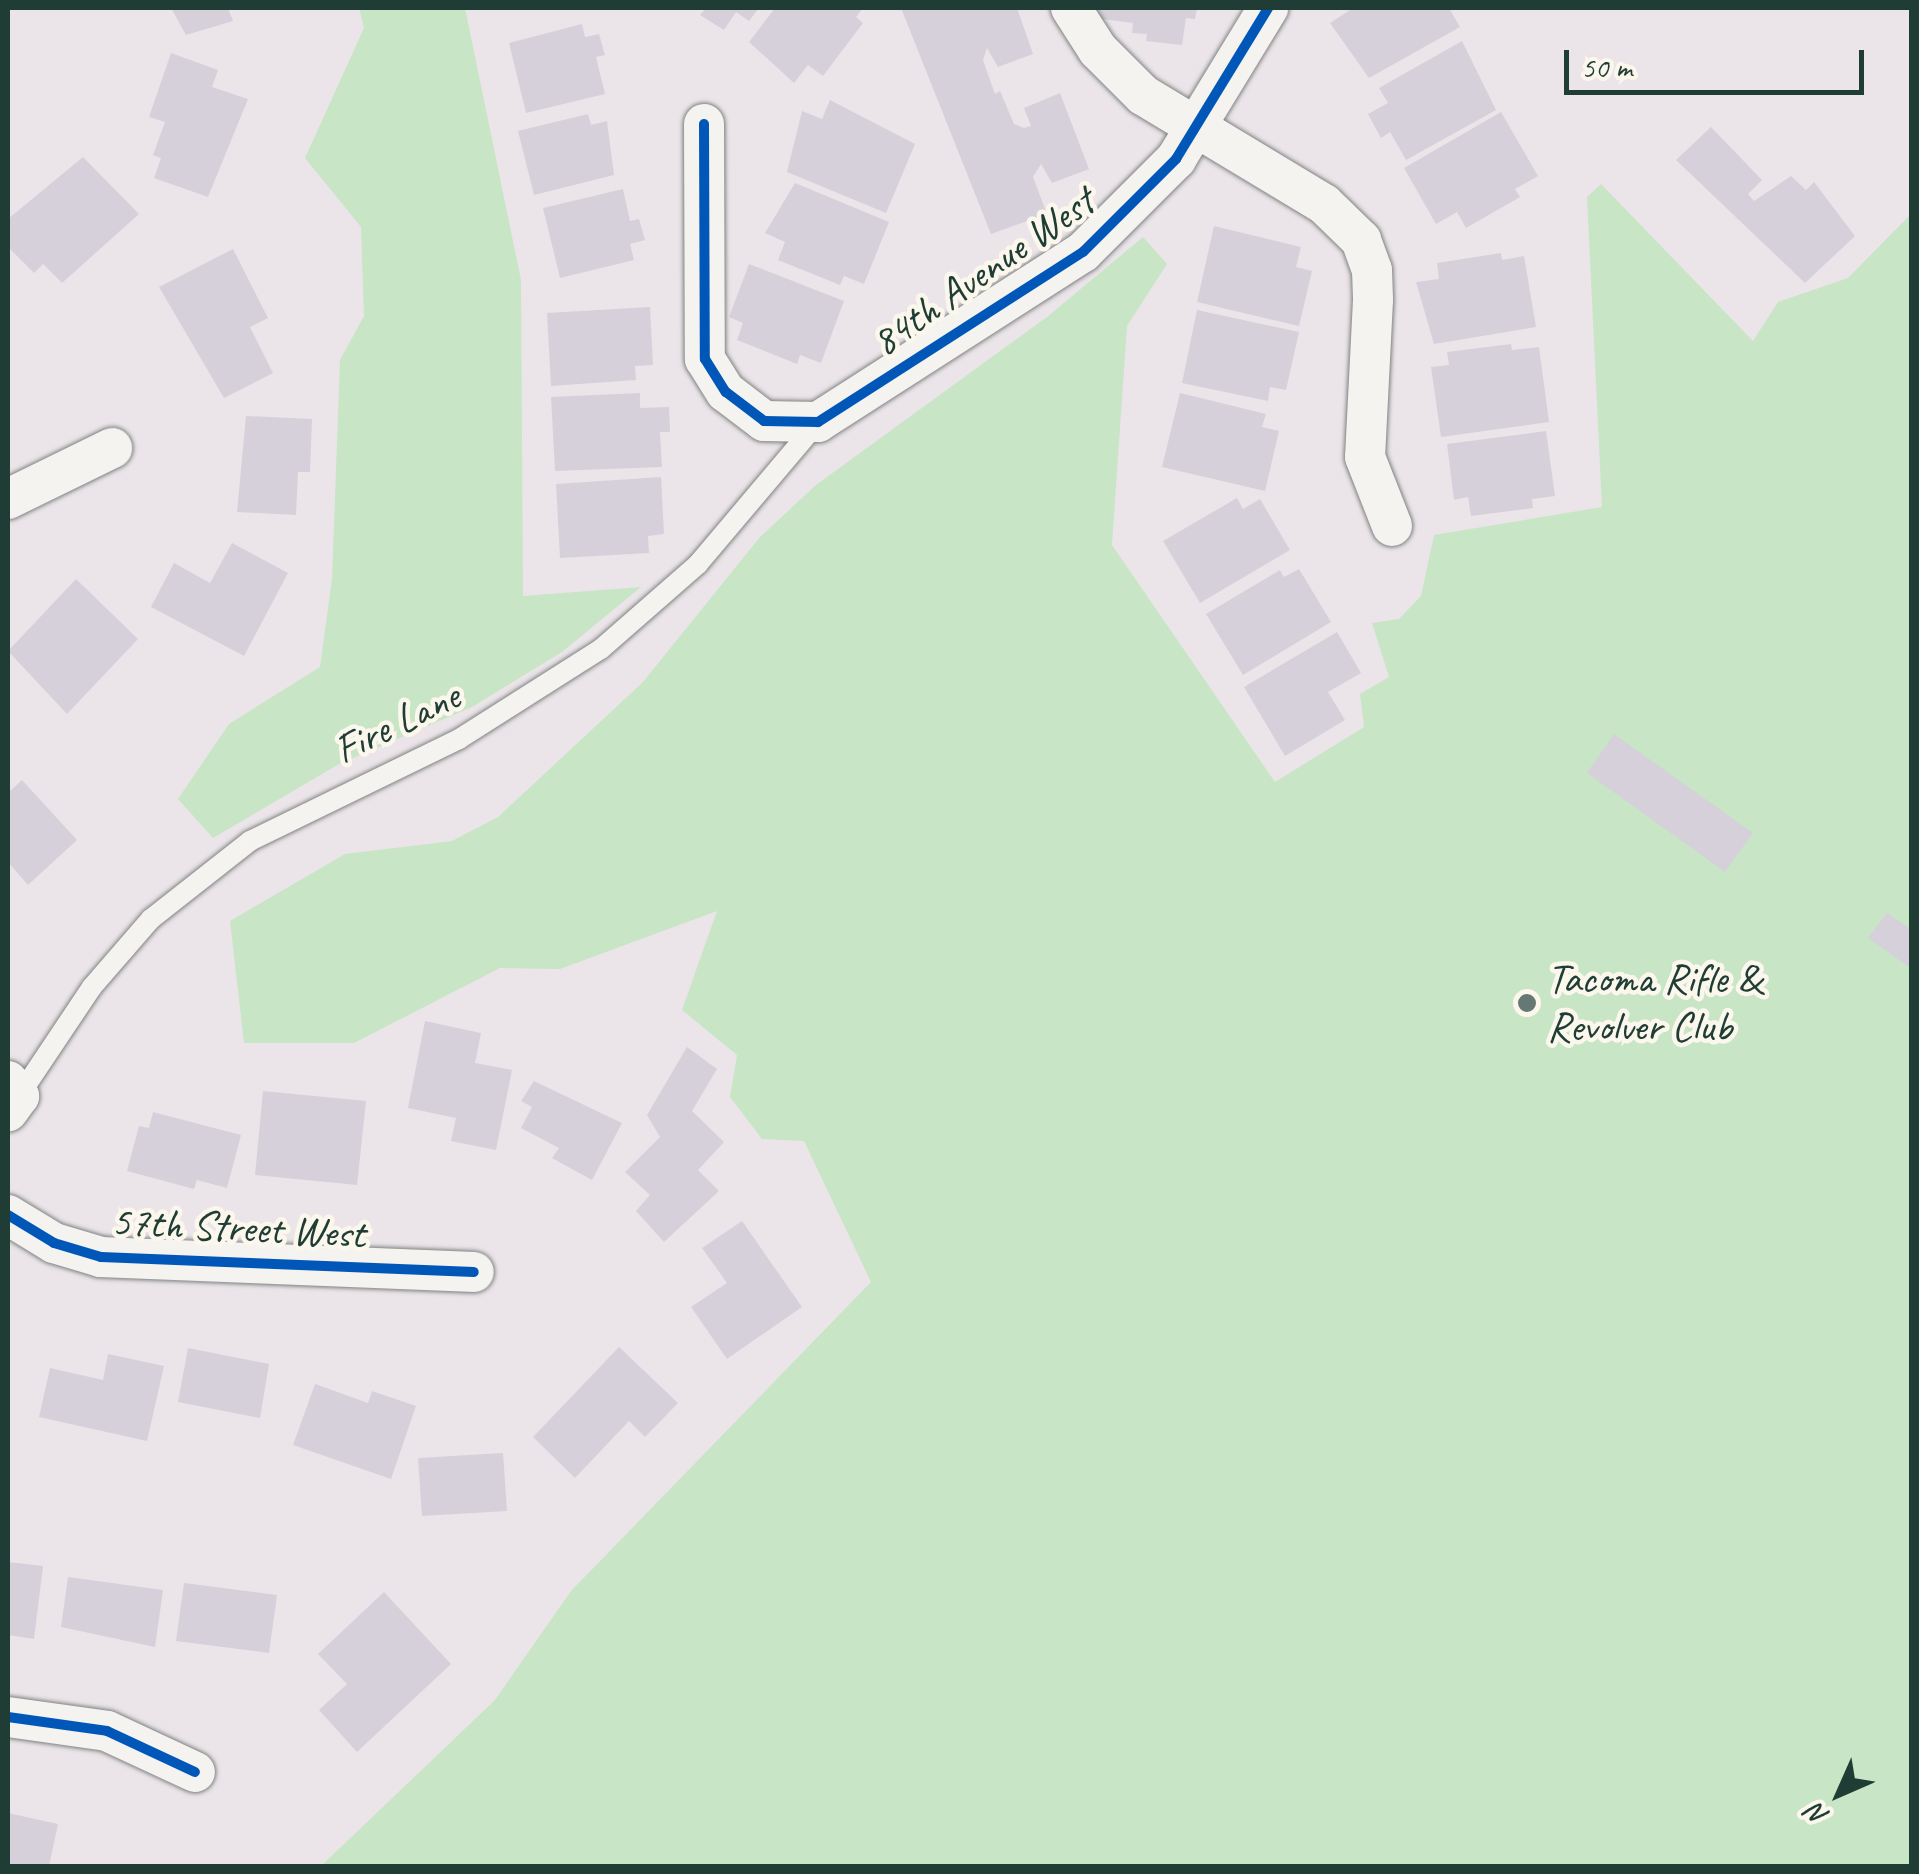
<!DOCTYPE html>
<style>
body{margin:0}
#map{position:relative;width:1919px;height:1874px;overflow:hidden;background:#ebe5e9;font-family:Caveat,sans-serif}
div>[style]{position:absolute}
.green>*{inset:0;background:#c8e5c6}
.building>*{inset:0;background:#d6d0db}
.roads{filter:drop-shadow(0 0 2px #808383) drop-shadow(0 0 2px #808383)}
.lane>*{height:20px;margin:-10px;padding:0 10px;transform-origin:10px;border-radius:10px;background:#f4f3f0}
.street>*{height:40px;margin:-20px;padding:0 20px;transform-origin:20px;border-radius:20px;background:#f4f3f0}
.cycleway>*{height:10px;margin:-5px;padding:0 5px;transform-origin:5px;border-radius:5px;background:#0057b8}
.dots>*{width:28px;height:28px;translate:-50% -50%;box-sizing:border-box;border:5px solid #fbf7ec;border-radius:50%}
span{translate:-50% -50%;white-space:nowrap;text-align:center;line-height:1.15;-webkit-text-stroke:9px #fbf7ec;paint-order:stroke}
.street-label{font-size:42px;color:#1f3d34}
.poi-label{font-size:42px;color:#1f3d34}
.left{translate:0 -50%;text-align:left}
.frame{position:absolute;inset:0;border:10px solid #1f3d34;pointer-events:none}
.north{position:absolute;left:1789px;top:1744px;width:100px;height:100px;-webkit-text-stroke:8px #fbf7ec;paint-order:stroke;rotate:225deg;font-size:28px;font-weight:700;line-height:40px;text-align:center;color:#1f3d34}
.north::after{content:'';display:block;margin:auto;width:35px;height:45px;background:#1f3d34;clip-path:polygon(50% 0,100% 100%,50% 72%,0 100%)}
.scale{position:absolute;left:1564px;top:50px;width:300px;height:45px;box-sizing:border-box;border:5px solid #1f3d34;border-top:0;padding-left:12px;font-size:30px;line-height:35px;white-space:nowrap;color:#1f3d34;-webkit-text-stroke:8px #fbf7ec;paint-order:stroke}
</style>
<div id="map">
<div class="green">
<div style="clip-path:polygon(359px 8px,465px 8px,521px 280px,523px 596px,641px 587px,562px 652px,472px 707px,339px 764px,213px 838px,178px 799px,229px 724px,320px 667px,332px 579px,340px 360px,364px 316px,361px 227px,305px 158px,364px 28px)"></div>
<div style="clip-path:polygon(1601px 184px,1753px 341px,1778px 302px,1848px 278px,1911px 214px,1911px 1866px,321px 1866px,495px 1700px,571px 1591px,871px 1282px,804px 1141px,762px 1139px,730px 1097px,737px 1055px,682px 1010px,717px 911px,560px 969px,500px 968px,354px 1043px,244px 1043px,230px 921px,345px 854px,452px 841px,498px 817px,643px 682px,760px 537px,816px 485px,1047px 317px,1143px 237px,1167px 264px,1127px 326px,1112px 545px,1275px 782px,1364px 727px,1360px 694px,1389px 677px,1372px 623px,1399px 619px,1421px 596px,1434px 535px,1602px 507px,1587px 197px)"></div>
</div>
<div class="building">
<div style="clip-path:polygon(171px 8px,228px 8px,233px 21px,186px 35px)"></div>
<div style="clip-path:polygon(706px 8px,759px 8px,749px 21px,736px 12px,724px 30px,700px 15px)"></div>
<div style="clip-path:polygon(775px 8px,863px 8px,856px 17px,863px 23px,823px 76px,808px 65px,794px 83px,749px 42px)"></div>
<div style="clip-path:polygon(901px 8px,1017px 8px,1033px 54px,998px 67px,987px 48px,983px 60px,995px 94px,1000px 91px,1014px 124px,1024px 128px,1031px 126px,1024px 108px,1060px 93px,1089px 169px,1052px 183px,1041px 164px,1033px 177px,1047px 214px,991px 234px)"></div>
<div style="clip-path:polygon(1096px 8px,1197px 8px,1195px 19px,1186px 18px,1182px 45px,1146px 41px,1147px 34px,1132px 33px,1133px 23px,1095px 18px)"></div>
<div style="clip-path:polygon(1353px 8px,1449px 8px,1460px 27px,1369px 78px,1330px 23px)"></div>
<div style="clip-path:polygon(582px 24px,585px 37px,599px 34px,605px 55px,596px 57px,605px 94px,526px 113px,509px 43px)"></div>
<div style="clip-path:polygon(1462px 41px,1496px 110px,1406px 160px,1390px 132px,1381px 138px,1368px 114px,1388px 103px,1379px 88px)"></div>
<div style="clip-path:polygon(171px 53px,218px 70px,212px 87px,248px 99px,208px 197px,154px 178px,161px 158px,153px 155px,165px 122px,149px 117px)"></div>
<div style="clip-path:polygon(830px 100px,915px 144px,886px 213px,787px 172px,802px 111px,822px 119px)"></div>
<div style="clip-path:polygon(1501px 112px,1538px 176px,1515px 189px,1520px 197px,1466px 228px,1457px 212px,1436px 224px,1404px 168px)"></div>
<div style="clip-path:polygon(588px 114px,591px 125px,607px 121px,614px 175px,534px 195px,518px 131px)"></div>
<div style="clip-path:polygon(1711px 127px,1762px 180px,1748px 194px,1754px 201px,1791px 176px,1806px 190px,1814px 182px,1855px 236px,1805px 283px,1676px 160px)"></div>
<div style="clip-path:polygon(83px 157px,139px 214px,62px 283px,43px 264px,34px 273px,8px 247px,8px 219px)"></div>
<div style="clip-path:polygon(795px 183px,889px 222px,864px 284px,844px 276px,840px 285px,778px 260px,785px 242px,765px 233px)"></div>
<div style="clip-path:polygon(623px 189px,630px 221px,639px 219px,645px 240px,630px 244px,634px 260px,560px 278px,543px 208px)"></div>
<div style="clip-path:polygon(1214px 226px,1301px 247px,1296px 267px,1312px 271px,1299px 326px,1197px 302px)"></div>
<div style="clip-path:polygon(233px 249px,268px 318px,250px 327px,273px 373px,224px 398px,159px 287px)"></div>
<div style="clip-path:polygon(1501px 253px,1502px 260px,1524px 256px,1536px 327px,1434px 344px,1416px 282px,1439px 279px,1437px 263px)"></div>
<div style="clip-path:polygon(749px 264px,844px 301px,821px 363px,800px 355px,797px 364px,737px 340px,743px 323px,729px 317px)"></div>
<div style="clip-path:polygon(650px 307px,653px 365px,635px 366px,636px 380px,551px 386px,547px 313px)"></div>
<div style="clip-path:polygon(1197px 310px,1299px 332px,1286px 390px,1270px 387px,1268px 401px,1182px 383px)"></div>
<div style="clip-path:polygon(1511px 344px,1512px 350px,1539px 347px,1549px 422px,1441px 437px,1431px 367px,1449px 365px,1447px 352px)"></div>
<div style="clip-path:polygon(640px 393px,640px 408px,669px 407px,670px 432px,660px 432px,662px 467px,555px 471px,551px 397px)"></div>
<div style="clip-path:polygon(1180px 393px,1266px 414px,1262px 427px,1279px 431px,1265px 491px,1162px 467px)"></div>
<div style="clip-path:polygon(246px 416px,312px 419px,310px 472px,298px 472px,296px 515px,237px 512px)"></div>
<div style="clip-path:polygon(1546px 431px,1555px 496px,1532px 499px,1533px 508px,1471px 516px,1468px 497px,1454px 500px,1447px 444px)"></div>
<div style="clip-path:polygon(661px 477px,664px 534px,648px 536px,649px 553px,560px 558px,556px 484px)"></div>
<div style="clip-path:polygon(1237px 498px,1243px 509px,1260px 499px,1290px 550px,1200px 603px,1163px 541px)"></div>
<div style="clip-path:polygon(232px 543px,288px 573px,244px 656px,151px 607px,174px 563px,210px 583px)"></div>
<div style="clip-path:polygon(1299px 569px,1331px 622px,1243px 675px,1206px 614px,1280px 570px,1284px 577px)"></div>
<div style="clip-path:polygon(76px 579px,138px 639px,67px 714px,8px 651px)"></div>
<div style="clip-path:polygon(1337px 632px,1361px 673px,1328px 692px,1345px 720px,1285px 756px,1244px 687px)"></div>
<div style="clip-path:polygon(1614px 734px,1753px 833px,1725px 872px,1587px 773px)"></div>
<div style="clip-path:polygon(22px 780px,77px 840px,28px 885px,8px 862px,8px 793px)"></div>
<div style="clip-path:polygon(1887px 913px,1912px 930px,1912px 969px,1868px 938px)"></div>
<div style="clip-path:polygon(425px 1021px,481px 1033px,475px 1063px,512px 1070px,496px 1150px,451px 1141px,456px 1118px,408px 1108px)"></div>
<div style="clip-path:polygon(687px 1047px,717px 1069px,692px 1111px,724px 1142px,698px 1170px,719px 1191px,664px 1242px,636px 1211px,650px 1195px,625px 1172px,660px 1137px,647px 1115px)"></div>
<div style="clip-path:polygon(534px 1081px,622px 1123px,592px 1180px,552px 1158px,559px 1148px,521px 1128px,532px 1107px,521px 1101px)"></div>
<div style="clip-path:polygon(263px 1091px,366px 1101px,357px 1185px,255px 1175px)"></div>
<div style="clip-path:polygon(153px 1112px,241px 1135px,227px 1188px,197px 1180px,194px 1189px,127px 1171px,139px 1126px,149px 1128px)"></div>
<div style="clip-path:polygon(742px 1221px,802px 1307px,727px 1359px,691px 1307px,727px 1283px,702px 1248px)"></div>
<div style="clip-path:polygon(619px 1347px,678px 1403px,645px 1437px,629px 1421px,575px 1478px,533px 1437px)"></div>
<div style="clip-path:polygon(188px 1348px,269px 1364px,260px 1418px,178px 1402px)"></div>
<div style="clip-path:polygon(108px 1354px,164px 1366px,147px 1441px,39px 1417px,50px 1368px,103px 1380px)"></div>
<div style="clip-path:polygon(315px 1384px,368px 1403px,372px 1391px,416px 1406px,391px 1479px,293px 1445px)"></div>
<div style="clip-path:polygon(503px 1453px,507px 1511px,422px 1516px,418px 1458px)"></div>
<div style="clip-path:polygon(8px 1562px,43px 1566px,34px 1639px,8px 1635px)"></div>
<div style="clip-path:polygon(68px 1577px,163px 1590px,155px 1647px,61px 1627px)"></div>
<div style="clip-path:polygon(184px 1583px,277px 1595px,269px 1653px,176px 1641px)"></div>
<div style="clip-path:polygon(384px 1592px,451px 1664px,357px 1752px,319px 1710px,347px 1684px,318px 1654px)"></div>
<div style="clip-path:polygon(8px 1813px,58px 1824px,49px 1866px,8px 1866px)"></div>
</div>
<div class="roads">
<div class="lane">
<div style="left:19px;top:1096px;width:131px;rotate:-56.2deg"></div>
<div style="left:92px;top:987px;width:90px;rotate:-49.1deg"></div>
<div style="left:151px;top:919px;width:126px;rotate:-38.2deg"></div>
<div style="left:250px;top:841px;width:233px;rotate:-26deg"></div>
<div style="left:459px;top:739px;width:168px;rotate:-32.4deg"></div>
<div style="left:601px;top:649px;width:129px;rotate:-41.2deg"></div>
<div style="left:698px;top:564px;width:186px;rotate:-49.8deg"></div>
</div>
<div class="street">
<div style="left:1071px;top:8px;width:50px;rotate:57.3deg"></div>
<div style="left:1098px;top:50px;width:64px;rotate:45deg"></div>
<div style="left:1143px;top:95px;width:211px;rotate:31.1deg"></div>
<div style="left:1324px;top:204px;width:52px;rotate:44.2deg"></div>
<div style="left:1361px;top:240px;width:32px;rotate:70deg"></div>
<div style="left:1372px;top:270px;width:30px;rotate:88deg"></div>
<div style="left:1373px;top:300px;width:157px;rotate:92.9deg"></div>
<div style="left:1365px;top:457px;width:74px;rotate:68.6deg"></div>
<div style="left:704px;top:124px;width:235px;rotate:89.8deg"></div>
<div style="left:705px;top:359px;width:39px;rotate:58deg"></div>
<div style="left:726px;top:392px;width:48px;rotate:37.3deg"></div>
<div style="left:764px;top:421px;width:54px;rotate:1.1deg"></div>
<div style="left:818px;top:422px;width:315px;rotate:-32.7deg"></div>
<div style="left:1083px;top:252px;width:132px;rotate:-45deg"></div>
<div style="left:1176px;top:159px;width:177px;rotate:-58.6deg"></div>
<div style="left:8px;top:499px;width:116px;rotate:-26.1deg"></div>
<div style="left:8px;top:1081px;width:19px;rotate:54deg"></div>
<div style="left:19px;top:1096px;width:19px;rotate:126deg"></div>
<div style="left:8px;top:1215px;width:54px;rotate:31.3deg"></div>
<div style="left:54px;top:1243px;width:49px;rotate:16.6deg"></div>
<div style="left:101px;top:1257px;width:373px;rotate:2.3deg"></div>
<div style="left:8px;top:1717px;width:100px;rotate:8deg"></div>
<div style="left:107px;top:1731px;width:97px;rotate:25deg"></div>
</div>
</div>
<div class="cycleway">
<div style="left:704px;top:124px;width:235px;rotate:89.8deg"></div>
<div style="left:705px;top:359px;width:39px;rotate:58deg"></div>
<div style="left:726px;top:392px;width:48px;rotate:37.3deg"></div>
<div style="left:764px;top:421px;width:54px;rotate:1.1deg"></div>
<div style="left:818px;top:422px;width:315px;rotate:-32.7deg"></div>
<div style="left:1083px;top:252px;width:132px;rotate:-45deg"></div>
<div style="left:1176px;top:159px;width:177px;rotate:-58.6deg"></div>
<div style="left:8px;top:1215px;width:54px;rotate:31.3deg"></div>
<div style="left:54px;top:1243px;width:49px;rotate:16.6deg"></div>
<div style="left:101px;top:1257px;width:373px;rotate:2.3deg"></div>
<div style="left:8px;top:1717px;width:100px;rotate:8deg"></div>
<div style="left:107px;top:1731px;width:97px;rotate:25deg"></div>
</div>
<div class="dots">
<div style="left:1527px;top:1003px;background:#667873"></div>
</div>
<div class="street-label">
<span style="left:983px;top:272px;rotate:-35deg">84th Avenue West</span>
<span style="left:397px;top:723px;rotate:-26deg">Fire Lane</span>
<span style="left:238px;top:1228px;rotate:3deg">57th Street West</span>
</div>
<div class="poi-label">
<span class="left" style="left:1547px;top:1003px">Tacoma Rifle &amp;<br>Revolver Club</span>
</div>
<div class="frame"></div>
<div class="north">N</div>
<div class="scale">50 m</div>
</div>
